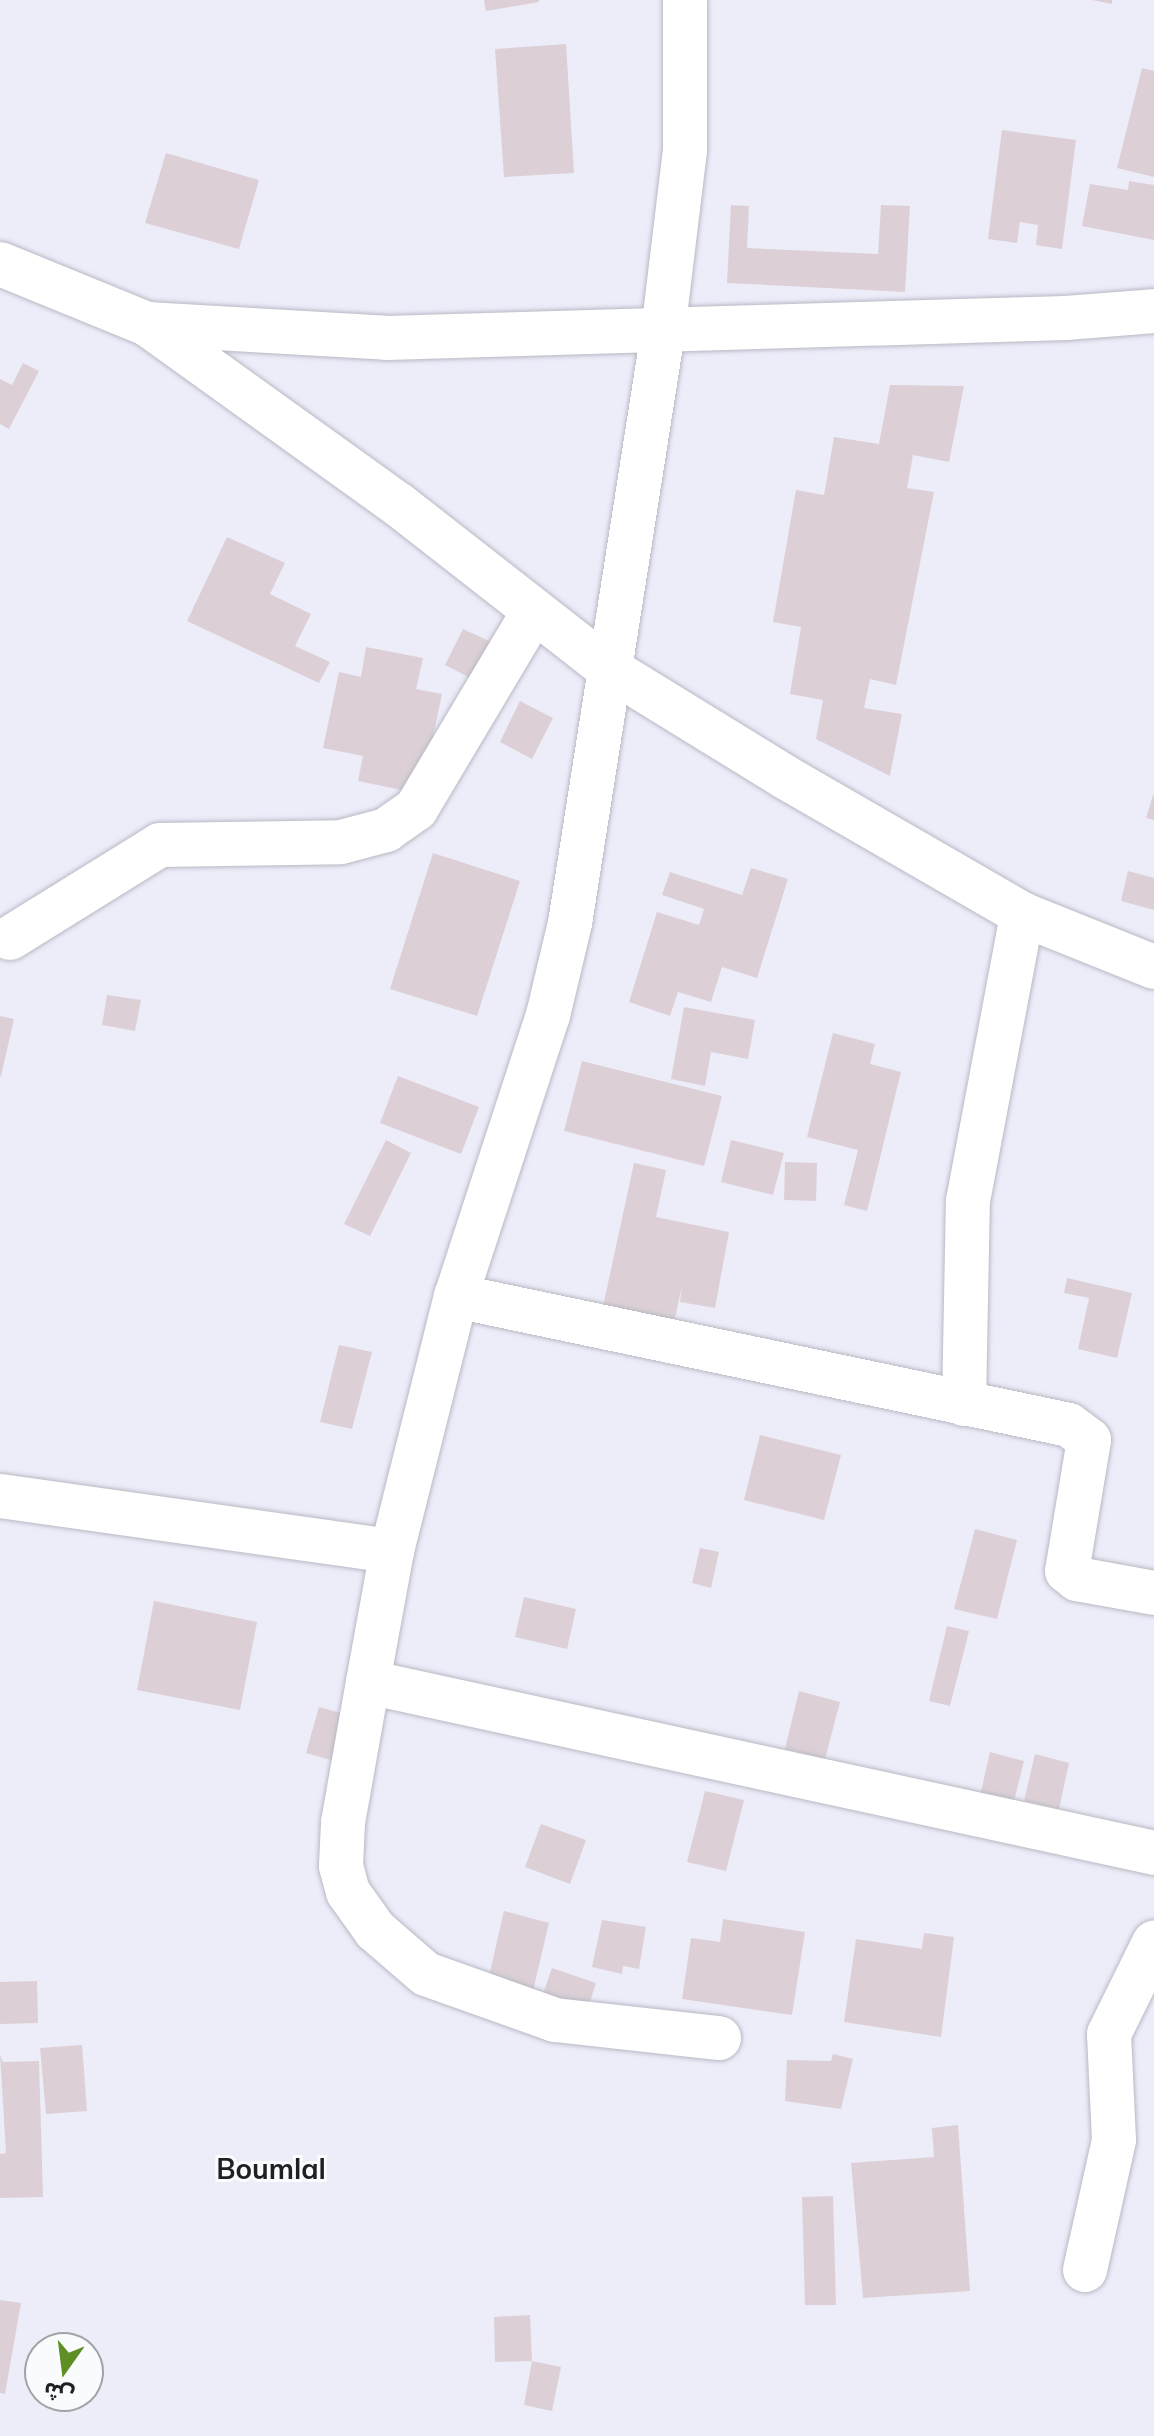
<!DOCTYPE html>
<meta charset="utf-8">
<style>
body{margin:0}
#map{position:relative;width:1154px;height:2436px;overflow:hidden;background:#ecedf9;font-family:Mulish,"Noto Sans Arabic",sans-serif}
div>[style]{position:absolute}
.building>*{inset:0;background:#dcd0d6}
.roads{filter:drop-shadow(0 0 2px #b8b9c4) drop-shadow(0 0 2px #b8b9c4)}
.street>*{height:44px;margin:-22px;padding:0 22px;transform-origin:22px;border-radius:22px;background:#fff}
span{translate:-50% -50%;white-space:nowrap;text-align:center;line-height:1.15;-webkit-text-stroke:6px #fafbfd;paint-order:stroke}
.quarter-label{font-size:28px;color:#1f2024;font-weight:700}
.north{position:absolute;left:24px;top:2332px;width:80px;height:80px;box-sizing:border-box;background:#fafbfd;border:2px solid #a2a3a6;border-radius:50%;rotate:194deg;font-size:22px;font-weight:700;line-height:32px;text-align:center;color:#1f2024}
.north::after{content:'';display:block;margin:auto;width:28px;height:36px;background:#5d8f25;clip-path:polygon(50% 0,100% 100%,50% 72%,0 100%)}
</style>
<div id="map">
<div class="building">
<div style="clip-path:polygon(484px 0,539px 0,539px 2px,486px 11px)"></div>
<div style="clip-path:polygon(1092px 0,1112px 0,1112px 4px)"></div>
<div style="clip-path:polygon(566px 44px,574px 173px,504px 177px,495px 49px)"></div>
<div style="clip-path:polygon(1142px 68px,1154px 71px,1154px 177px,1117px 168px)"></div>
<div style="clip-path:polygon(1002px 130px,1076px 140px,1062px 249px,1036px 245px,1038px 225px,1020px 222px,1017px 243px,988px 239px)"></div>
<div style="clip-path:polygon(166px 153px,259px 180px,239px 249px,145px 223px)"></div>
<div style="clip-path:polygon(1129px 181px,1154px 185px,1154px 240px,1082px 226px,1090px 184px,1128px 190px)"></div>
<div style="clip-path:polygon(731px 205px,749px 206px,747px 248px,878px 254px,881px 205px,910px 206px,905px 292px,727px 283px)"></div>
<div style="clip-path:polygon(23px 363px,39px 371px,9px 429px,0 424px,0 379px,12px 385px)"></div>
<div style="clip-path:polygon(890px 385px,964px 386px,949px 462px,913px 455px,907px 488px,934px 492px,896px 685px,870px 679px,864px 708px,902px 714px,890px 776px,816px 739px,823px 700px,790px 694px,801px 627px,773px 622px,796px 490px,824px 495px,834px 437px,879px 444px)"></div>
<div style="clip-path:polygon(227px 537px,285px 563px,270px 594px,311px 614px,295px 646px,330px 662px,319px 683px,187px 621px)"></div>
<div style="clip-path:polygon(463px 629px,511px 651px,492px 689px,445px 665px)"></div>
<div style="clip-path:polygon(366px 647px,423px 658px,416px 689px,442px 694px,421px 794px,358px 781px,363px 756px,323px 748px,339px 672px,361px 677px)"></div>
<div style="clip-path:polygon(520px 701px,553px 718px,532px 759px,500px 742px)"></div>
<div style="clip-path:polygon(1153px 795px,1154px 795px,1154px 820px,1146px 818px)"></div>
<div style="clip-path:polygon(433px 853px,520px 881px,477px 1016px,390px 989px)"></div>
<div style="clip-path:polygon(751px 868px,788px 879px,757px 978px,722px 967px,711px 1002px,678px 992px,670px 1016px,629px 1002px,657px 912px,699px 925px,704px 909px,662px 895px,670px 872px,742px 895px)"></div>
<div style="clip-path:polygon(1128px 871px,1154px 878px,1154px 910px,1121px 901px)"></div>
<div style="clip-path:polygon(107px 995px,141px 1000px,135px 1031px,102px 1025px)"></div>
<div style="clip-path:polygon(684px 1007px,755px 1020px,748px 1059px,711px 1052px,705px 1086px,671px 1079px)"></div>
<div style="clip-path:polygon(0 1016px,14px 1019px,1px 1076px,0 1076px)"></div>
<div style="clip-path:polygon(833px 1033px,875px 1044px,870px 1064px,901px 1072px,867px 1211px,844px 1205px,858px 1150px,807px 1137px)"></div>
<div style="clip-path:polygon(582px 1061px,722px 1096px,704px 1166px,564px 1131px)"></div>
<div style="clip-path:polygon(398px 1076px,479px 1107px,461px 1154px,380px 1123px)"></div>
<div style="clip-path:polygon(386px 1140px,411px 1153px,370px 1236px,344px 1224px)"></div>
<div style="clip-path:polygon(731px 1140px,784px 1153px,773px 1195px,721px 1182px)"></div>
<div style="clip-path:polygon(785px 1162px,817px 1163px,816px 1201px,784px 1200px)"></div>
<div style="clip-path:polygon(634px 1163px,666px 1170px,656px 1217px,729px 1232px,715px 1308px,680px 1302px,682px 1286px,673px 1327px,602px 1311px)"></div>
<div style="clip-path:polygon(1067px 1278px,1132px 1293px,1117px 1358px,1078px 1349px,1089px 1298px,1064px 1293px)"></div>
<div style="clip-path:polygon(339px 1345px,372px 1352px,352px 1429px,320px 1422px)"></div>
<div style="clip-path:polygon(760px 1435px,841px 1455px,824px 1520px,744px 1500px)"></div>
<div style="clip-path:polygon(975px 1529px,1017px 1540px,997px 1619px,954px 1609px)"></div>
<div style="clip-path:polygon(700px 1548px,719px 1552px,711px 1588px,692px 1583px)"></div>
<div style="clip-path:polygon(524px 1597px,576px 1609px,567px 1649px,515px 1637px)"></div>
<div style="clip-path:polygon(154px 1601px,257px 1622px,240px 1710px,137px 1690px)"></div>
<div style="clip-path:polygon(947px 1626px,969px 1631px,950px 1706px,929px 1701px)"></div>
<div style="clip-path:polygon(799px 1691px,840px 1702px,825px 1759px,785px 1749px)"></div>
<div style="clip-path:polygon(319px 1707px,358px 1718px,345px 1764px,306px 1753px)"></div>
<div style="clip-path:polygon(990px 1752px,1024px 1761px,1013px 1805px,980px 1796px)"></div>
<div style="clip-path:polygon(1035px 1754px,1069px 1763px,1059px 1809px,1024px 1801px)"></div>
<div style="clip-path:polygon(705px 1791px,744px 1800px,726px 1871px,687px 1862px)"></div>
<div style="clip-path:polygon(541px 1824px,586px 1840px,570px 1884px,525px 1867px)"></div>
<div style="clip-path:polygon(504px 1911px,549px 1923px,532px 1995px,487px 1985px)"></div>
<div style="clip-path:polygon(723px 1919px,805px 1932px,792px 2015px,682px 1999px,691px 1938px,720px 1942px)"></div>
<div style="clip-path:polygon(602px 1920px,646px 1927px,639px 1969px,623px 1966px,622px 1974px,592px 1967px)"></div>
<div style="clip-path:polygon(924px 1933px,954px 1937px,941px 2037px,844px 2022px,856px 1939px,922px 1949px)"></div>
<div style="clip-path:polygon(552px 1968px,596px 1983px,587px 2012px,542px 1997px)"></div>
<div style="clip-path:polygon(37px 1981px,38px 2023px,0 2024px,0 1982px)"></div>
<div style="clip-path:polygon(82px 2045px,87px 2111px,46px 2114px,40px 2048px)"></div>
<div style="clip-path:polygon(0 2054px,3px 2062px,39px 2061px,43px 2197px,0 2198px,0 2154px,6px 2153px)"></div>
<div style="clip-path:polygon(833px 2054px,853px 2059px,841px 2109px,785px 2101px,787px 2060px,831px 2061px)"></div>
<div style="clip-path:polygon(958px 2125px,970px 2291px,863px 2298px,851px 2163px,934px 2157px,932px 2128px)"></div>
<div style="clip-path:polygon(833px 2196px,836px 2305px,805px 2305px,802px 2197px)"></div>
<div style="clip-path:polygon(0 2300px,21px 2303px,5px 2394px,0 2393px)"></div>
<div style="clip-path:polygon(530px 2315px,532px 2361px,495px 2362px,494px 2317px)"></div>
<div style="clip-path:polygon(532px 2361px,561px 2367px,552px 2411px,524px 2405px)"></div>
</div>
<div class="roads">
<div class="street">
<div style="left:685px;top:0;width:150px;rotate:90deg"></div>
<div style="left:685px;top:150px;width:183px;rotate:96.9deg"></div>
<div style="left:663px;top:332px;width:598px;rotate:98.94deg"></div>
<div style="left:570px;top:923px;width:95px;rotate:103.4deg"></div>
<div style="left:548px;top:1015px;width:296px;rotate:108.1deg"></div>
<div style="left:456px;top:1296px;width:263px;rotate:104.1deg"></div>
<div style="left:392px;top:1551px;width:133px;rotate:100.4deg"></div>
<div style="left:368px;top:1682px;width:804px;rotate:12.27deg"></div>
<div style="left:0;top:264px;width:159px;rotate:22.2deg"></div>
<div style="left:147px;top:324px;width:310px;rotate:35.7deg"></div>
<div style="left:399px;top:505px;width:265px;rotate:38deg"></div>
<div style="left:608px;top:668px;width:208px;rotate:31.6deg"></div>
<div style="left:785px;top:777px;width:274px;rotate:30deg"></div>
<div style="left:1022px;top:914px;width:142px;rotate:21.9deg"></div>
<div style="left:147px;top:324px;width:240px;rotate:3.3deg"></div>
<div style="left:387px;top:338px;width:679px;rotate:-1.69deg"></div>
<div style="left:1066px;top:318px;width:88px;rotate:-4.5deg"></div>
<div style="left:10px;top:938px;width:176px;rotate:-31.8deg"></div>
<div style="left:160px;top:845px;width:181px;rotate:-0.9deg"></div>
<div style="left:341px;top:842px;width:47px;rotate:-14.9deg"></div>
<div style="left:386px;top:830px;width:37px;rotate:-35deg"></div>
<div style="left:416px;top:809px;width:230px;rotate:-59.2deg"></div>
<div style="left:456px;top:1296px;width:626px;rotate:11.88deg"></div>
<div style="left:1069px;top:1425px;width:25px;rotate:37deg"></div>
<div style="left:1089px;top:1440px;width:133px;rotate:99.5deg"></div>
<div style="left:1067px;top:1571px;width:13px;rotate:39deg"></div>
<div style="left:1077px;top:1579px;width:78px;rotate:10.3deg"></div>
<div style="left:964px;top:1404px;width:203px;rotate:-88.9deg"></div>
<div style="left:968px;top:1201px;width:292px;rotate:-79.3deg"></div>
<div style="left:0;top:1496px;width:396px;rotate:8deg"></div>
<div style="left:368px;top:1682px;width:143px;rotate:100.1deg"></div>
<div style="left:343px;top:1823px;width:43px;rotate:92.7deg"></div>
<div style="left:341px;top:1866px;width:27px;rotate:75deg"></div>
<div style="left:348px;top:1892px;width:47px;rotate:54.6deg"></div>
<div style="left:375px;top:1930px;width:67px;rotate:40.8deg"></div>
<div style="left:426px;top:1974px;width:137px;rotate:19.6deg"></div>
<div style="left:555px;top:2020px;width:165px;rotate:6.3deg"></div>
<div style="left:1085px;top:2270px;width:133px;rotate:-77.4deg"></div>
<div style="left:1114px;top:2140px;width:106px;rotate:-92.7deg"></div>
<div style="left:1109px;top:2034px;width:102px;rotate:-63.7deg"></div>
</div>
</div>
<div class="quarter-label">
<span style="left:271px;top:2169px">Boumlal</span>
</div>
<div class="north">ش</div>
</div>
